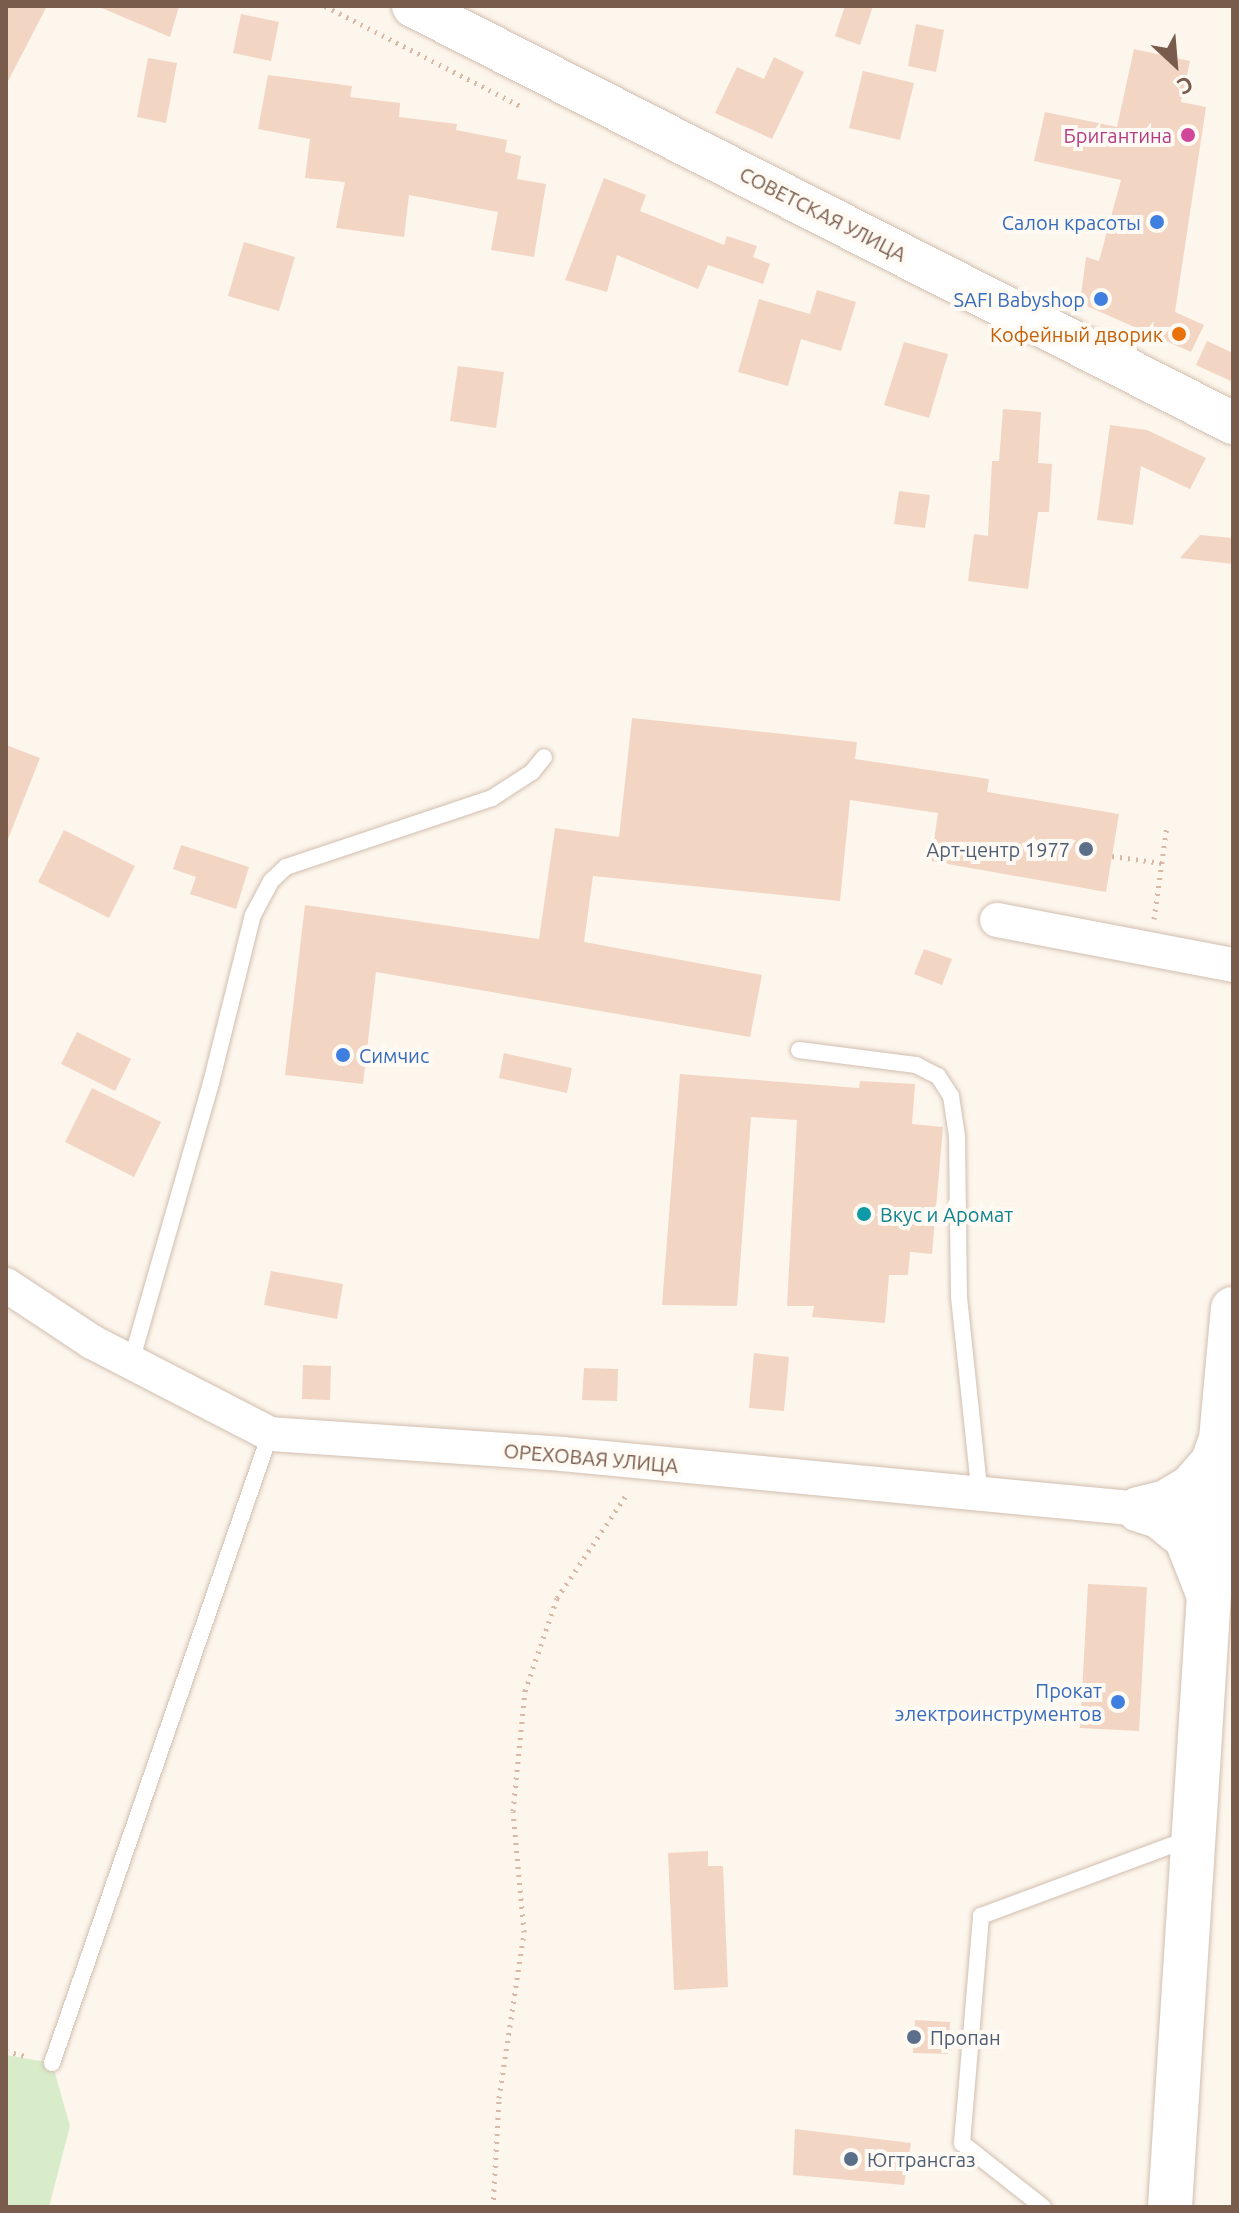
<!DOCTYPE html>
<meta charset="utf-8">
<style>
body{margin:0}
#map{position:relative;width:1239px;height:2213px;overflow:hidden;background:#fdf6ec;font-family:Ubuntu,sans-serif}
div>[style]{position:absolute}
.green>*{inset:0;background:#d8ecc9}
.building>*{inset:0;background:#f3d5c3}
.path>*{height:5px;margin-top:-2.5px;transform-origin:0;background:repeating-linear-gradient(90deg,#d9b8a5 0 2px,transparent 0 8px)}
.roads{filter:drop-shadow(0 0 2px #d1beb0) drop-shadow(0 0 2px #d1beb0)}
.service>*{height:16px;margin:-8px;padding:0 8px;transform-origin:8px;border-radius:8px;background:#fff}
.minor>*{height:34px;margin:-17px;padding:0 17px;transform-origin:17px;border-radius:17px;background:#fff}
.tertiary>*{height:42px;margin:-21px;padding:0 21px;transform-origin:21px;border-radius:21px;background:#fff}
.secondary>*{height:44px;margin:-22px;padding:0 22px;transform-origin:22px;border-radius:22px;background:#fff}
.dots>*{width:22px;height:22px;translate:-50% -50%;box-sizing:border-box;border:4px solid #fffaf3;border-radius:50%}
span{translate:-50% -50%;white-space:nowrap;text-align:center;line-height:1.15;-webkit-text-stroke:8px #fffaf3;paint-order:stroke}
.hotel-label{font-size:20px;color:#b23c85}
.right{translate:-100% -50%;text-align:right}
.street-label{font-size:20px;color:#7a5c4d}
.shop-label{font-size:20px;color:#366cbe}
.left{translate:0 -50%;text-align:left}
.food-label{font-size:20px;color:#c56008}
.service-label{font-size:20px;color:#4e5e75}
.culture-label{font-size:20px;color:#0d838f}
.frame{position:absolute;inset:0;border:8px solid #7a5c4d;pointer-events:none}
.north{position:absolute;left:1135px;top:24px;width:80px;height:80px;-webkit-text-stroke:6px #fffaf3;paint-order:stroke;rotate:154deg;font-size:22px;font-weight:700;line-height:32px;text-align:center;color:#7a5c4d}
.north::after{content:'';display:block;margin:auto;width:28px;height:36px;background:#7a5c4d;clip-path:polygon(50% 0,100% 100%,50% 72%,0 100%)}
</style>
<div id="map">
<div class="green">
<div style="clip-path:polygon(6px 2055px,52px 2063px,70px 2126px,49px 2207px,6px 2207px)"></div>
</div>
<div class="building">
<div style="clip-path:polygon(6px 6px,47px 6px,6px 85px)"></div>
<div style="clip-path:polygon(97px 6px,179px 6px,170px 37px)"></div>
<div style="clip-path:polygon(845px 6px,873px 6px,860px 45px,835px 36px)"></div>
<div style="clip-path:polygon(241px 14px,279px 22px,271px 61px,233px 53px)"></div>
<div style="clip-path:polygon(916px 24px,944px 30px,936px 72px,908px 66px)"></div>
<div style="clip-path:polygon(1134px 49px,1190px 61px,1181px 102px,1206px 107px,1175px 312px,1204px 325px,1191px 352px,1080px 303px,1086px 257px,1099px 261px,1121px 180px,1034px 161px,1045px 112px,1117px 127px)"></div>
<div style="clip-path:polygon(774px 57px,804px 72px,772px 139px,715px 113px,737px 67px,764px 79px)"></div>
<div style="clip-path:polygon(148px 58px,177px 63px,166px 123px,137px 117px)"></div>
<div style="clip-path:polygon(863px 71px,914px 83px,900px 140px,849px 128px)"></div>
<div style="clip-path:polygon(268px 75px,352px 86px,350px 97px,400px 103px,399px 117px,457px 124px,456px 130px,507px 140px,505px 152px,521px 156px,517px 179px,546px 184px,534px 257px,491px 250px,498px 212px,409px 195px,404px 237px,336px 228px,345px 182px,305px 178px,310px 139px,258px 129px)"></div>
<div style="clip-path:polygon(604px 178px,646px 195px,640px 211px,724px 245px,727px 236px,757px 246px,753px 257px,770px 264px,763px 284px,708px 265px,698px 289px,617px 255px,607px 292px,565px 280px)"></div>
<div style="clip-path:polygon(244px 242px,295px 257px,279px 311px,228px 296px)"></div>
<div style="clip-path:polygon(817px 290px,856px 302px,841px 351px,801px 339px,788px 386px,738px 372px,759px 299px,810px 314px)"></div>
<div style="clip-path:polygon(1207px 341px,1233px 353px,1233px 382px,1196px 365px)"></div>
<div style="clip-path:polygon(904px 342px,948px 354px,929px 418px,884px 405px)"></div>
<div style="clip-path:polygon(458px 366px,504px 372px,496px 428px,450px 421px)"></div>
<div style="clip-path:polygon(1003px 409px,1041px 412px,1038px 463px,1052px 464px,1049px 512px,1038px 512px,1028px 589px,968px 581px,974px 534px,988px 536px,992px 461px,999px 461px)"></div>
<div style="clip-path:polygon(1110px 425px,1147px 430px,1206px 458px,1190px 489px,1141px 466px,1133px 525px,1097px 520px)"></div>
<div style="clip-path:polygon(899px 491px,930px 495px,925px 528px,894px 524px)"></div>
<div style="clip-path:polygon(1200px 535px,1233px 538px,1233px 564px,1180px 558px)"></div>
<div style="clip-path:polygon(632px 718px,857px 742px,855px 759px,989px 779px,987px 792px,1119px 814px,1106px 892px,931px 861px,938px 813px,850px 800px,840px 901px,593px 876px,584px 942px,762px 975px,750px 1037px,376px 972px,363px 1084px,285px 1075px,305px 905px,539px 939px,555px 828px,619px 837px)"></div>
<div style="clip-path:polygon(6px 745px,40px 758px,8px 839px,6px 839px)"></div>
<div style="clip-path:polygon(64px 830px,135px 866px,109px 918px,38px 882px)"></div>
<div style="clip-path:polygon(181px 845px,249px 867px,236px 909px,190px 894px,196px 877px,173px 869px)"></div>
<div style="clip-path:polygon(924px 949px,952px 959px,942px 985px,914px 974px)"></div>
<div style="clip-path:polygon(77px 1032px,131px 1059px,115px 1091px,61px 1064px)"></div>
<div style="clip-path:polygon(504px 1053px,572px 1068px,567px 1093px,499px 1078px)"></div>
<div style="clip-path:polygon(680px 1074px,859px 1088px,860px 1081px,915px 1084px,912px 1124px,943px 1127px,932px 1254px,910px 1252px,908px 1275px,889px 1275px,885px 1323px,812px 1317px,814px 1306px,787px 1306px,797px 1120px,751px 1117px,737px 1306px,662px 1305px)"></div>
<div style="clip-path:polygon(92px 1088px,161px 1122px,134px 1177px,65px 1142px)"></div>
<div style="clip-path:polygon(271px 1271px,343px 1284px,337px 1319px,264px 1305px)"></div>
<div style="clip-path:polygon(754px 1353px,789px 1357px,784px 1411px,749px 1408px)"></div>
<div style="clip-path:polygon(303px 1365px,331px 1366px,330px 1400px,302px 1399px)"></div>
<div style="clip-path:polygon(584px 1368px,618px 1369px,617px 1401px,582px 1400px)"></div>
<div style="clip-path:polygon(1088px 1584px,1147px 1587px,1139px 1731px,1080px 1728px)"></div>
<div style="clip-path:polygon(708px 1851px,708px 1866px,723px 1866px,728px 1987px,674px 1990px,668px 1853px)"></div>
<div style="clip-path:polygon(915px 2020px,950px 2022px,948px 2054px,913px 2053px)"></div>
<div style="clip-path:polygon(795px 2129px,911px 2143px,904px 2185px,793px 2175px)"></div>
</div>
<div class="path">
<div style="left:325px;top:6px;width:221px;rotate:27.1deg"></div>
<div style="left:1112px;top:856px;width:50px;rotate:8deg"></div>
<div style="left:1154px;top:919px;width:95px;rotate:-82.1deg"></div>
<div style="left:6px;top:2051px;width:23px;rotate:15deg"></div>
<div style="left:493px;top:2207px;width:109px;rotate:-86.8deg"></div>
<div style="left:499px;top:2098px;width:168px;rotate:-81.4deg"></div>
<div style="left:524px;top:1932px;width:121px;rotate:-95.2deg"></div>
<div style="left:513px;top:1811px;width:121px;rotate:-84.3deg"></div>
<div style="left:525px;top:1691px;width:98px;rotate:-71deg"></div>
<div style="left:557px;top:1598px;width:125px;rotate:-56.1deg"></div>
</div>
<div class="roads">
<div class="service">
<div style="left:799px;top:1050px;width:118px;rotate:7.3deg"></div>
<div style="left:916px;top:1065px;width:25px;rotate:27deg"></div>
<div style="left:938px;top:1076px;width:24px;rotate:57deg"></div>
<div style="left:951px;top:1096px;width:40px;rotate:81.5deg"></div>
<div style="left:957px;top:1136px;width:161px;rotate:89.3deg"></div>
<div style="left:959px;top:1297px;width:200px;rotate:84deg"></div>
<div style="left:131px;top:1362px;width:290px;rotate:-74deg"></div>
<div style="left:211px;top:1083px;width:173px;rotate:-76deg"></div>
<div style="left:253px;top:915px;width:38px;rotate:-62deg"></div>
<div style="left:271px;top:881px;width:21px;rotate:-43deg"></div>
<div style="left:286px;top:867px;width:217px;rotate:-18.5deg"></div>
<div style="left:492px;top:798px;width:48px;rotate:-33deg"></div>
<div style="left:532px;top:772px;width:19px;rotate:-51deg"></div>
<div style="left:52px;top:2063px;width:666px;rotate:-70.88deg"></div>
<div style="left:1043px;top:2207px;width:103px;rotate:-141.7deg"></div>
<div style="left:962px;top:2143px;width:228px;rotate:-85.2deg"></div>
<div style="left:981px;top:1916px;width:224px;rotate:-20.4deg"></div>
</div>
<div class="minor">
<div style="left:997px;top:920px;width:240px;rotate:10.8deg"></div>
<div style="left:6px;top:1285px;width:103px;rotate:33.5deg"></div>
<div style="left:92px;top:1342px;width:200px;rotate:27.3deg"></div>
<div style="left:270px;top:1434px;width:293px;rotate:3.9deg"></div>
<div style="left:562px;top:1454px;width:655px;rotate:5.43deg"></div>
<div style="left:1137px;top:1504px;width:27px;rotate:-13deg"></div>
<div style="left:1163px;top:1498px;width:29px;rotate:-31deg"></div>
<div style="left:1188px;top:1483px;width:30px;rotate:-49deg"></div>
<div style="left:1208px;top:1460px;width:29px;rotate:-70deg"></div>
<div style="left:1136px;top:1514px;width:22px;rotate:18deg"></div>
<div style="left:1157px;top:1521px;width:32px;rotate:39deg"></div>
<div style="left:1182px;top:1541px;width:60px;rotate:68.6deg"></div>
</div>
<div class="tertiary">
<div style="left:413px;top:6px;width:920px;rotate:26.96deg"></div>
</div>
<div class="secondary">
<div style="left:1170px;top:2207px;width:692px;rotate:-86.36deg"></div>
<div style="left:1214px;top:1516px;width:208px;rotate:-84.8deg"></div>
</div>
</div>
<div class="dots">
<div style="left:1188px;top:135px;background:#d1479c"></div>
<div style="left:1157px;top:222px;background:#3f7fe0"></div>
<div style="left:1101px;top:299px;background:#3f7fe0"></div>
<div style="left:1179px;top:334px;background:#e8710a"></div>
<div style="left:1086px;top:849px;background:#5c6f8a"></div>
<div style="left:343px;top:1055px;background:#3f7fe0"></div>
<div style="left:864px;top:1214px;background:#0f9aa8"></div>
<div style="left:1118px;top:1702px;background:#3f7fe0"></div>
<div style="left:914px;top:2037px;background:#5c6f8a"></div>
<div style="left:851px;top:2159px;background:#5c6f8a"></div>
</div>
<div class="hotel-label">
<span class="right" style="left:1172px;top:135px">Бригантина</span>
</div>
<div class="street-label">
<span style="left:823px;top:214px;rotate:27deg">СОВЕТСКАЯ УЛИЦА</span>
<span style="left:591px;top:1458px;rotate:5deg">ОРЕХОВАЯ УЛИЦА</span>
</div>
<div class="shop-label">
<span class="right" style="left:1141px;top:222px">Салон красоты</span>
<span class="right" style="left:1085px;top:299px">SAFI Babyshop</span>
<span class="left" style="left:359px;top:1055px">Симчис</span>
<span class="right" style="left:1102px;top:1702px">Прокат<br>электроинструментов</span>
</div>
<div class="food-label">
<span class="right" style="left:1163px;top:334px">Кофейный дворик</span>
</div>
<div class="service-label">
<span class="right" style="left:1070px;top:849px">Арт-центр 1977</span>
<span class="left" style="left:930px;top:2037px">Пропан</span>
<span class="left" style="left:867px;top:2159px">Югтрансгаз</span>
</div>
<div class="culture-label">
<span class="left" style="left:880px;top:1214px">Вкус и Аромат</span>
</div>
<div class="frame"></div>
<div class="north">С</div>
</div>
